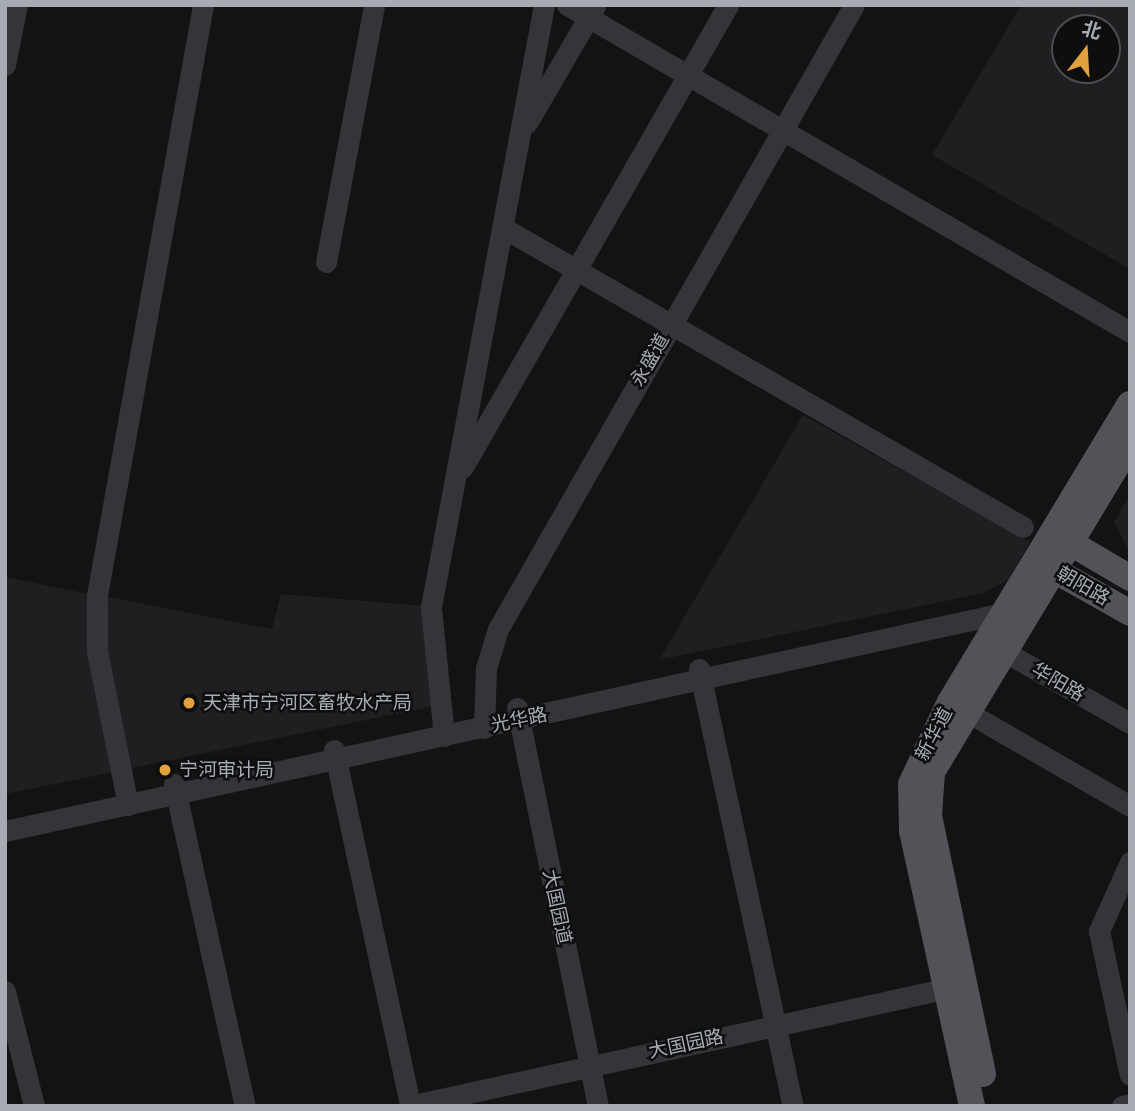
<!DOCTYPE html>
<meta charset="utf-8">
<style>
body{margin:0}
#map{position:relative;width:1135px;height:1111px;overflow:hidden;background:#131314;font-family:"Fira Sans Condensed","Noto Sans SC",sans-serif}
div>[style]{position:absolute}
.built>*{inset:0;background:#1f1f21}
.minor>*{height:21px;margin:-10.5px;padding:0 10.5px;transform-origin:10.5px;border-radius:10.5px;background:#343539}
.major>*{height:26px;margin:-13px;padding:0 13px;transform-origin:13px;border-radius:13px;background:#515358}
.dots>*{width:19px;height:19px;translate:-50% -50%;box-sizing:border-box;border:4px solid #0e0e0f;border-radius:50%}
span{translate:-50% -50%;white-space:nowrap;text-align:center;line-height:1.15;-webkit-text-stroke:5px #0e0e0f;paint-order:stroke}
.street-label{font-size:19px;color:#a6abb4}
.poi-label{font-size:19px;color:#a6abb4}
.left{translate:0 -50%;text-align:left}
.frame{position:absolute;inset:0;border:7px solid #a6abb4;pointer-events:none}
.north{position:absolute;left:1051px;top:14px;width:70px;height:70px;box-sizing:border-box;background:#0e0e0f;border:2px solid #4b4d51;border-radius:50%;rotate:17deg;font-size:19px;font-weight:700;line-height:28px;text-align:center;color:#a6abb4}
.north::after{content:'';display:block;margin:auto;width:24px;height:32px;background:#e1a13e;clip-path:polygon(50% 0,100% 100%,50% 72%,0 100%)}
</style>
<div id="map">
<div class="built">
<div style="clip-path:polygon(evenodd,1021px 5px,1130px 5px,1130px 269px,932px 155px,1021px 5px,1065px 28px,1107px 28px,1107px 70px,1065px 70px,1065px 28px)"></div>
<div style="clip-path:polygon(803px 415px,1030px 542px,1008px 580px,984px 593px,659px 660px)"></div>
<div style="clip-path:polygon(1130px 495px,1130px 553px,1114px 522px)"></div>
<div style="clip-path:polygon(5px 577px,89px 594px,114px 772px,5px 794px)"></div>
<div style="clip-path:polygon(281px 594px,436px 607px,444px 704px,127px 769px,105px 647px,108px 597px,272px 629px)"></div>
</div>
<div class="minor">
<div style="left:567px;top:5px;width:651px;rotate:30.15deg"></div>
<div style="left:5px;top:65px;width:61px;rotate:-78.7deg"></div>
<div style="left:527px;top:123px;width:135px;rotate:-59.8deg"></div>
<div style="left:502px;top:227px;width:601px;rotate:29.93deg"></div>
<div style="left:326px;top:262px;width:261px;rotate:-79.4deg"></div>
<div style="left:463px;top:467px;width:533px;rotate:-60.16deg"></div>
<div style="left:991px;top:644px;width:160px;rotate:29.6deg"></div>
<div style="left:699px;top:669px;width:447px;rotate:77.9deg"></div>
<div style="left:955px;top:705px;width:202px;rotate:30deg"></div>
<div style="left:517px;top:708px;width:406px;rotate:78.5deg"></div>
<div style="left:484px;top:728px;width:60px;rotate:-88.1deg"></div>
<div style="left:486px;top:668px;width:41px;rotate:-72.9deg"></div>
<div style="left:498px;top:629px;width:718px;rotate:-60.29deg"></div>
<div style="left:444px;top:736px;width:130px;rotate:-95.8deg"></div>
<div style="left:431px;top:607px;width:613px;rotate:-79.37deg"></div>
<div style="left:334px;top:750px;width:364px;rotate:77.9deg"></div>
<div style="left:174px;top:784px;width:330px;rotate:77.6deg"></div>
<div style="left:128px;top:805px;width:157px;rotate:-101.4deg"></div>
<div style="left:97px;top:651px;width:56px;rotate:-90deg"></div>
<div style="left:97px;top:595px;width:599px;rotate:-79.81deg"></div>
<div style="left:5px;top:831px;width:1031px;rotate:-12.32deg"></div>
<div style="left:1130px;top:862px;width:76px;rotate:114.2deg"></div>
<div style="left:1099px;top:931px;width:147px;rotate:77.9deg"></div>
<div style="left:5px;top:991px;width:119px;rotate:75.8deg"></div>
<div style="left:409px;top:1106px;width:566px;rotate:-12.34deg"></div>
<div style="left:1122px;top:1106px;width:8px;rotate:-14deg"></div>
</div>
<div class="major">
<div style="left:1057px;top:535px;width:85px;rotate:30.5deg"></div>
<div style="left:1040px;top:562px;width:103px;rotate:29.5deg"></div>
<div style="left:983px;top:1074px;width:264px;rotate:-101.8deg"></div>
<div style="left:929px;top:816px;width:44px;rotate:-86.1deg"></div>
<div style="left:932px;top:772px;width:383px;rotate:-58.9deg"></div>
<div style="left:972px;top:1106px;width:282px;rotate:-102.3deg"></div>
<div style="left:912px;top:830px;width:46px;rotate:-91.2deg"></div>
<div style="left:911px;top:784px;width:91px;rotate:-64.6deg"></div>
<div style="left:950px;top:702px;width:348px;rotate:-58.9deg"></div>
</div>
<div class="dots">
<div style="left:189px;top:703px;background:#e1a13e"></div>
<div style="left:165px;top:770px;background:#e1a13e"></div>
</div>
<div class="street-label">
<span style="left:650px;top:360px;rotate:-60deg">永盛道</span>
<span style="left:1083px;top:586px;rotate:30deg">朝阳路</span>
<span style="left:1058px;top:682px;rotate:30deg">华阳路</span>
<span style="left:519px;top:720px;rotate:-12deg">光华路</span>
<span style="left:934px;top:734px;rotate:-62deg">新华道</span>
<span style="left:557px;top:907px;rotate:78deg">大国园道</span>
<span style="left:686px;top:1044px;rotate:-12deg">大国园路</span>
</div>
<div class="poi-label">
<span class="left" style="left:203px;top:703px">天津市宁河区畜牧水产局</span>
<span class="left" style="left:179px;top:770px">宁河审计局</span>
</div>
<div class="frame"></div>
<div class="north">北</div>
</div>
